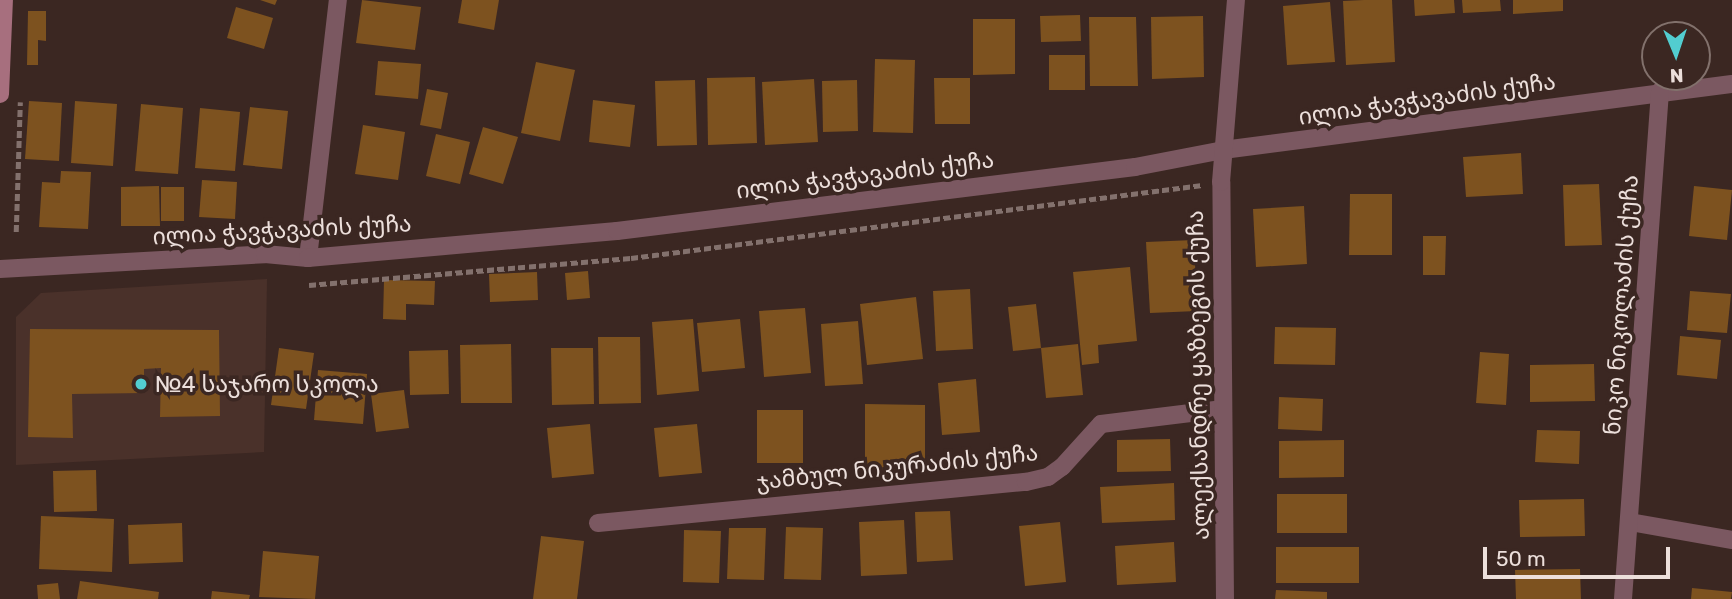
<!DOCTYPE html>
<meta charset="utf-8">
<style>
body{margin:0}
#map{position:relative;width:1732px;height:599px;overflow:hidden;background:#3b2722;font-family:Rubik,"Noto Sans Georgian",sans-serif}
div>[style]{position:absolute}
.built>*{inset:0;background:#4a312a}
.building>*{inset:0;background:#7d521f}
.path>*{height:4.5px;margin-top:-2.25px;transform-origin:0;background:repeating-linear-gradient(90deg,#83716d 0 7px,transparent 0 10.5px)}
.street>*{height:18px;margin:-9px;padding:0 9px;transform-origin:9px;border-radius:9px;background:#7b5861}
.secondary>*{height:18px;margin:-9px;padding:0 9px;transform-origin:9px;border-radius:9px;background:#a76f7e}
.dots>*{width:19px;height:19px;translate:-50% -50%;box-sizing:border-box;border:4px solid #3b2722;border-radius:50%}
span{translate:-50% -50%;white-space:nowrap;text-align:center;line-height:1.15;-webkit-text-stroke:7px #3b2722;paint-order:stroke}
.street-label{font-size:23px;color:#ecdfdb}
.poi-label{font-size:23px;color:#ecdfdb}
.left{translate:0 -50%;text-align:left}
.north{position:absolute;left:1641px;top:21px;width:70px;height:70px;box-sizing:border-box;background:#3b2722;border:2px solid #82716c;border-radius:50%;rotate:178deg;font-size:19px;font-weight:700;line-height:28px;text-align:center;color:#ecdfdb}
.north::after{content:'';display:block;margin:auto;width:24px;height:32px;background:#52cdd0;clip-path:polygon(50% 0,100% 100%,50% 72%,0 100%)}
.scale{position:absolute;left:1483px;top:547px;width:187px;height:32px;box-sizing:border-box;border:4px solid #ecdfdb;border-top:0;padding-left:9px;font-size:21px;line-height:24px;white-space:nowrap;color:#ecdfdb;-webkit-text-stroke:5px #3b2722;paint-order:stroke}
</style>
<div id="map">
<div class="built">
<div style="clip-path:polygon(267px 279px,264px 452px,16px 465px,16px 317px,41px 293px)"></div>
</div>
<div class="building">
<div style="clip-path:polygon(260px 0,277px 0,275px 5px)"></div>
<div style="clip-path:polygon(362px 0,421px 7px,415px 50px,356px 43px)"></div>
<div style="clip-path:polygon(462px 0,499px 0,494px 30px,458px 23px)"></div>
<div style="clip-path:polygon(1364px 0,1392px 0,1395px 62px,1346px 65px,1343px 1px)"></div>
<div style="clip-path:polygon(1414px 0,1454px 0,1455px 13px,1415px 16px)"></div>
<div style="clip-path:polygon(1462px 0,1500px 0,1501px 11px,1463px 13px)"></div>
<div style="clip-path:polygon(1513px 0,1563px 0,1563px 11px,1513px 14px)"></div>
<div style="clip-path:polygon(1330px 2px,1335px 62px,1287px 65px,1283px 6px)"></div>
<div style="clip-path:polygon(236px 7px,273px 18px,264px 49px,227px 38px)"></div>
<div style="clip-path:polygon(28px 11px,46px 11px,46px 41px,38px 40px,38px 65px,27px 65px)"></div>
<div style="clip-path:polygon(1080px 15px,1081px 41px,1041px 42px,1040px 16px)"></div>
<div style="clip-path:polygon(1203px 16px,1204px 77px,1152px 79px,1151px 17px)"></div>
<div style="clip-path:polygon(1089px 17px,1136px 17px,1138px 86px,1090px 86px)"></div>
<div style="clip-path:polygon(973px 19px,1015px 19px,1015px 74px,973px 75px)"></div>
<div style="clip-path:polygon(1049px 55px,1085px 55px,1085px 90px,1049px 90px)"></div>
<div style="clip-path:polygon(875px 59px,915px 60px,913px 133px,873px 132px)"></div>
<div style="clip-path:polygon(378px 61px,421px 64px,418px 99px,375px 95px)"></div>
<div style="clip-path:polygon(536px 62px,575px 70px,560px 141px,521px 133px)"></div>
<div style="clip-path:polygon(755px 77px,757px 143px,708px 145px,707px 78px)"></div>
<div style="clip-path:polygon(934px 78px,970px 78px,970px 124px,935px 124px)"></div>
<div style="clip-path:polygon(814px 79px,818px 142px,765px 145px,762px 82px)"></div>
<div style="clip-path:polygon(695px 80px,697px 145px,657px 146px,655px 81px)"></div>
<div style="clip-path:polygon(857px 80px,858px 131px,823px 132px,822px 81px)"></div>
<div style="clip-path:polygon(427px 89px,448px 93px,441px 129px,420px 125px)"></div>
<div style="clip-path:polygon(593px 100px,635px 105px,630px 147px,589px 142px)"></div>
<div style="clip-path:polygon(29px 101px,62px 103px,59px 161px,25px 159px)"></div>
<div style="clip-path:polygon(75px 101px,117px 104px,113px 166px,71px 163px)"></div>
<div style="clip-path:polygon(141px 104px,183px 108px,178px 174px,135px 171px)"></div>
<div style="clip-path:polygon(250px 107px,288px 111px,282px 169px,243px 165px)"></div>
<div style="clip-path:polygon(200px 108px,240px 112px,235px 171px,195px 168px)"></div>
<div style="clip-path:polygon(363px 125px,405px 132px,398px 180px,355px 174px)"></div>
<div style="clip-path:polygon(483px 127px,518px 137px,503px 184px,469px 174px)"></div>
<div style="clip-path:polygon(436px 134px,470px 142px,460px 184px,426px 176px)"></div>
<div style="clip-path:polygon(1521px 153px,1523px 194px,1466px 197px,1463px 157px)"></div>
<div style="clip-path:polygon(61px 171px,91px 172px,88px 229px,39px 227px,42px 182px,60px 183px)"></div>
<div style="clip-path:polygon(202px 180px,237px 182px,235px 219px,199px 217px)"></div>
<div style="clip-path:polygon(1599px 184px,1602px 245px,1565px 246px,1563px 185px)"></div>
<div style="clip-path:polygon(159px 186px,160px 226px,121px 226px,121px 187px)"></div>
<div style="clip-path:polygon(1694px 186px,1732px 190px,1727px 240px,1689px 236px)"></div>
<div style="clip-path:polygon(161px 187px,184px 187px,184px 221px,161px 221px)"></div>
<div style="clip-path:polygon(1350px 194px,1392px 194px,1392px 255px,1349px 255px)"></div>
<div style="clip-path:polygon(1304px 206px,1307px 264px,1256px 267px,1253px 209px)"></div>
<div style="clip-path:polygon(1423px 236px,1446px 236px,1445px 275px,1423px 275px)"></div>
<div style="clip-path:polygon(1194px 240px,1197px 311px,1150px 313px,1146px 242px)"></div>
<div style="clip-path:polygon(1130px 267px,1137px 341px,1098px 345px,1099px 363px,1082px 365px,1073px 272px)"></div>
<div style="clip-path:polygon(588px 271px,590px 298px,567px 300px,565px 273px)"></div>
<div style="clip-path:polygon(537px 272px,538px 300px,490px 302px,489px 274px)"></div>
<div style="clip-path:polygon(384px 280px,435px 281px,434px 305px,406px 304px,406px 320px,383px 319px)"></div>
<div style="clip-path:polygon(970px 289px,973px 349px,936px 351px,933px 291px)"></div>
<div style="clip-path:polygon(1690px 291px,1731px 294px,1727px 333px,1687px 330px)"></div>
<div style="clip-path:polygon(916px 297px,923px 359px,867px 365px,860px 304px)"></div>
<div style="clip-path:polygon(1036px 304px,1041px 348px,1013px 351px,1008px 307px)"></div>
<div style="clip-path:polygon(805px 308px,811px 373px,764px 377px,759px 311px)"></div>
<div style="clip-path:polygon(693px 319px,699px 391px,657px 395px,652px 322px)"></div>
<div style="clip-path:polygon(740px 319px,745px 368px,702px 372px,697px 323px)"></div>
<div style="clip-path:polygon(858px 321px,863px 384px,825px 386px,821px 324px)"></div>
<div style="clip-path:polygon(1275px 327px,1336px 328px,1335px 365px,1274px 364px)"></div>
<div style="clip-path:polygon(30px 329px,219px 330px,220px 416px,160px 417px,161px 368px,144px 369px,144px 393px,72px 394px,73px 438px,28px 437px)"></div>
<div style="clip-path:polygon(1680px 336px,1721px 340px,1717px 379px,1677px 375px)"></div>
<div style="clip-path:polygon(598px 337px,640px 337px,641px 403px,599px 404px)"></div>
<div style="clip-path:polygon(511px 344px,512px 403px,461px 403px,460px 345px)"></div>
<div style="clip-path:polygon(1078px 344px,1083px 395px,1046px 398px,1041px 348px)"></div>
<div style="clip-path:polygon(279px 348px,314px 353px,306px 409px,271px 405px)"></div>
<div style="clip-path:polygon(551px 348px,593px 348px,594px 404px,552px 405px)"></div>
<div style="clip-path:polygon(448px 350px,449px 394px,410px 395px,409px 351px)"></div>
<div style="clip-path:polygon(1480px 352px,1509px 354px,1506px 405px,1476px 403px)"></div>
<div style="clip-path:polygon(1594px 364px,1595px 401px,1530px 402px,1530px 365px)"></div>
<div style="clip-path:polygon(318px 370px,367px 374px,363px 424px,314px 420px)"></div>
<div style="clip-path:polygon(976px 379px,980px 432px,942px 435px,938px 383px)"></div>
<div style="clip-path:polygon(404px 390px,409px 428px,376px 432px,371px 394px)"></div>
<div style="clip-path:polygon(1279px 397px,1323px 399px,1322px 431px,1278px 429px)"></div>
<div style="clip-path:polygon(865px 404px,925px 405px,925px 471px,865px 470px)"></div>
<div style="clip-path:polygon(757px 410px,803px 410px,803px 463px,757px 463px)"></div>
<div style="clip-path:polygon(590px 424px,594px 474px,552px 478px,547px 428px)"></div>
<div style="clip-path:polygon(697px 424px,702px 473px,659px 477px,654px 428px)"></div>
<div style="clip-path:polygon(1537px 430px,1580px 431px,1579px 464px,1535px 462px)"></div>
<div style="clip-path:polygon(1170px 439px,1171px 471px,1117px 472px,1117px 440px)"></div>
<div style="clip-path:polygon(1344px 440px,1344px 477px,1279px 478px,1279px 441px)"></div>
<div style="clip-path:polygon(96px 470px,97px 511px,54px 512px,53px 471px)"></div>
<div style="clip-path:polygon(1174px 483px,1175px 520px,1102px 523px,1100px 487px)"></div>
<div style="clip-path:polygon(1277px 494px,1347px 494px,1347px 533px,1277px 533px)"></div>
<div style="clip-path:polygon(1584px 499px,1585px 536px,1520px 537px,1519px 500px)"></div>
<div style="clip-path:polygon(950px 511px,953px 560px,917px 562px,915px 512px)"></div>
<div style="clip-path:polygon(41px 516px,114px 519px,112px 572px,39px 569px)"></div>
<div style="clip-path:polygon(904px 520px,907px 574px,861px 576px,859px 522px)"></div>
<div style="clip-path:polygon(1060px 522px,1066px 582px,1025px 586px,1019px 526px)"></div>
<div style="clip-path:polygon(182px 523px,183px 562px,129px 564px,128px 525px)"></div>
<div style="clip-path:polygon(786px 527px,823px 528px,821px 580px,784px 579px)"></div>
<div style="clip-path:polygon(729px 528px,766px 528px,764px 580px,727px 579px)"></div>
<div style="clip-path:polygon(684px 530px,721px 531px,719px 583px,683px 582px)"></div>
<div style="clip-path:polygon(541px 536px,584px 541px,577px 599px,533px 599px)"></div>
<div style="clip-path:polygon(1174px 542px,1176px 582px,1117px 585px,1115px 546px)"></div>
<div style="clip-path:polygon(1276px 547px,1359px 547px,1359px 583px,1276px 583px)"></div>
<div style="clip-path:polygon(263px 551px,319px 556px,315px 599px,259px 597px)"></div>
<div style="clip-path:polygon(1580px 569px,1581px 599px,1516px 599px,1515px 570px)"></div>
<div style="clip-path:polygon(80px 581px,159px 592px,158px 599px,77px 599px)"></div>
<div style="clip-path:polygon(58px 583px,60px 599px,38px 599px,37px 585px)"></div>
<div style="clip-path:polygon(1692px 588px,1732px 592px,1731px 599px,1691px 599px)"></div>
<div style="clip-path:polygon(1276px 590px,1327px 592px,1327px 599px,1275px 599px)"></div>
<div style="clip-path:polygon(212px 591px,250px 595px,249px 599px,211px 599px)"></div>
</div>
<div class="path">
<div style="left:16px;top:232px;width:130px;rotate:-88.2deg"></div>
<div style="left:309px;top:285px;width:323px;rotate:-4.8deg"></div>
<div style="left:631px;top:258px;width:576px;rotate:-7.29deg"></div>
</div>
<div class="street">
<div style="left:308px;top:258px;width:260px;rotate:-83.4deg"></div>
<div style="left:0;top:269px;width:265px;rotate:-3.2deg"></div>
<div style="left:265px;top:254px;width:43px;rotate:5.3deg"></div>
<div style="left:308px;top:258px;width:310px;rotate:-5deg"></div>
<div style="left:617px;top:231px;width:522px;rotate:-7.04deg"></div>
<div style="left:1135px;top:167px;width:90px;rotate:-10.9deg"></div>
<div style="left:1223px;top:150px;width:513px;rotate:-7.39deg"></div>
<div style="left:1630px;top:522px;width:104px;rotate:10deg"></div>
<div style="left:598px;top:523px;width:430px;rotate:-5.5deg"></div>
<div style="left:1026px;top:482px;width:23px;rotate:-13deg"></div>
<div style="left:1048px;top:477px;width:17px;rotate:-36deg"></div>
<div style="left:1062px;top:467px;width:58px;rotate:-47.8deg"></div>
<div style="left:1101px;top:424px;width:123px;rotate:-7deg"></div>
<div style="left:1225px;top:599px;width:417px;rotate:-90.5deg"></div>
<div style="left:1221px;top:182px;width:183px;rotate:-85.3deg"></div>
<div style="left:1623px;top:599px;width:509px;rotate:-85.83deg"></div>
</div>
<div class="secondary">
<div style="left:0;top:94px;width:94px;rotate:-87.6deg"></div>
</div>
<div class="dots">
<div style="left:141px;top:384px;background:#52cdd0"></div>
</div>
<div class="street-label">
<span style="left:1427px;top:99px;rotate:-8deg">ილია ჭავჭავაძის ქუჩა</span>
<span style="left:865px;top:175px;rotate:-7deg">ილია ჭავჭავაძის ქუჩა</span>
<span style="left:282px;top:230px;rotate:-3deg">ილია ჭავჭავაძის ქუჩა</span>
<span style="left:1621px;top:305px;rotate:-86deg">ნიკო ნიკოლაძის ქუჩა</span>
<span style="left:1198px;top:375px;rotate:-91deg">ალექსანდრე ყაზბეგის ქუჩა</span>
<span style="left:897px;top:467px;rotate:-6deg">ჯამბულ ნიკურაძის ქუჩა</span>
</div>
<div class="poi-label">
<span class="left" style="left:155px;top:384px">№4 საჯარო სკოლა</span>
</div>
<div class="north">N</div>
<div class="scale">50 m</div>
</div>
